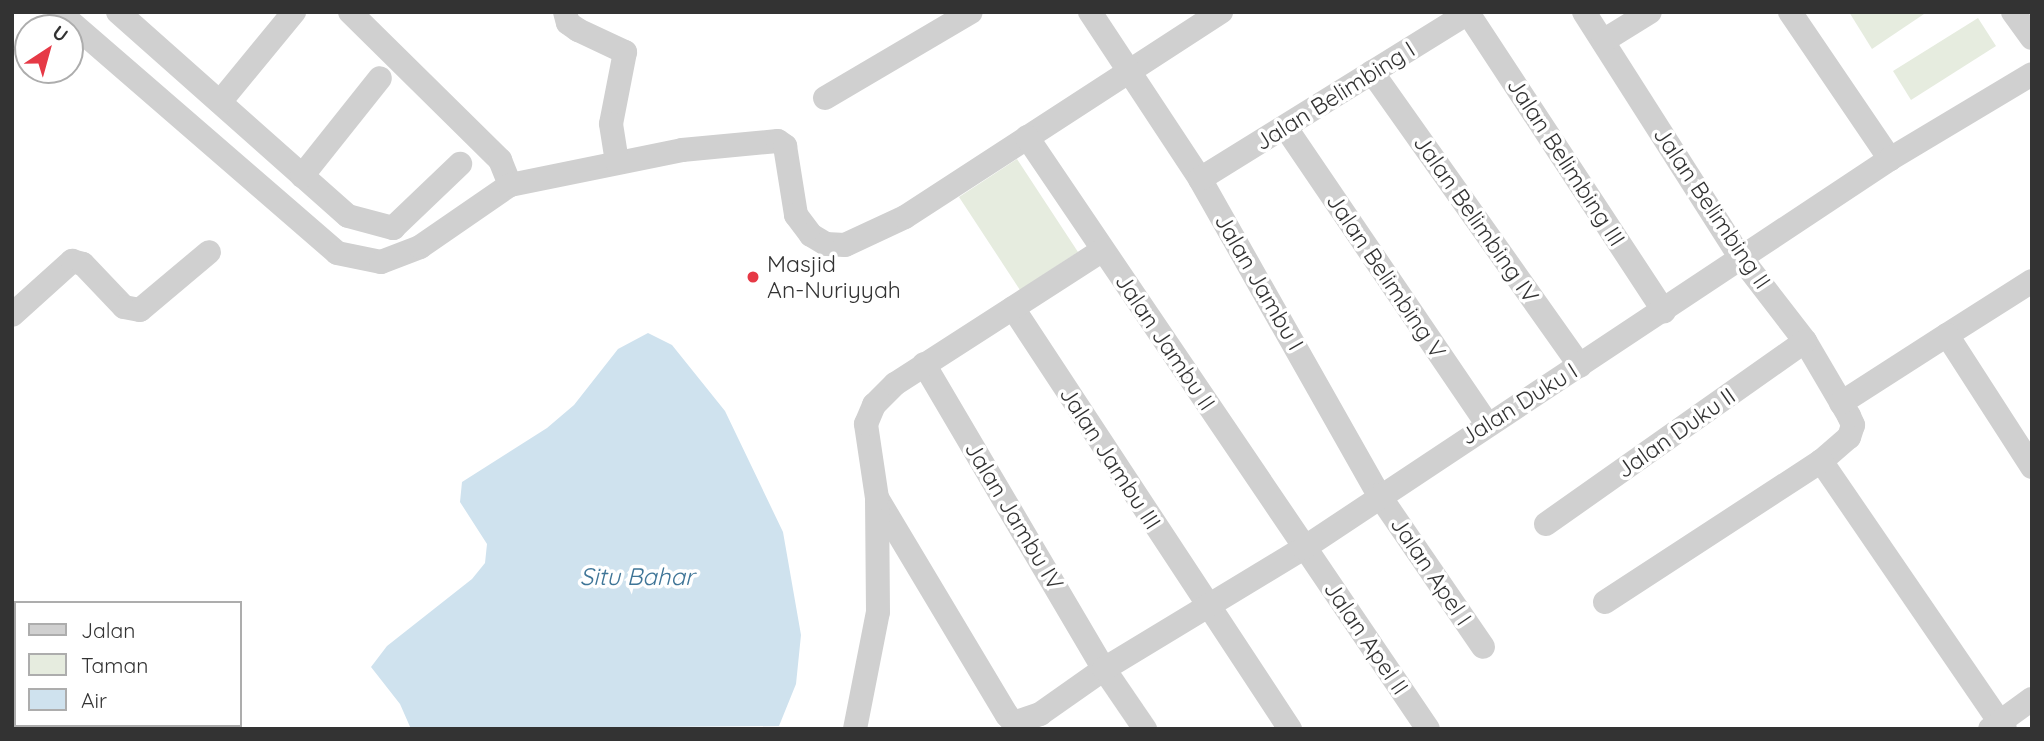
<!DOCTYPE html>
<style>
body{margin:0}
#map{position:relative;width:2044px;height:741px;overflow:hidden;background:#fff;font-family:Quicksand,sans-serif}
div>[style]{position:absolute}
.green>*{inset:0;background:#e6ecdf}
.water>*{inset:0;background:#cfe2ee}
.minor>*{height:24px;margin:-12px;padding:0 12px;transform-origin:12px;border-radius:12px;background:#d0d0d0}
.dots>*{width:19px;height:19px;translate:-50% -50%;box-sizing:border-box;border:4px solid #fff;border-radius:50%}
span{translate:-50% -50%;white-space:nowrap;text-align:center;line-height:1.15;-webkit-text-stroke:7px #fff;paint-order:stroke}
.street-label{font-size:23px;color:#333}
.poi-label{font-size:23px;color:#333}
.left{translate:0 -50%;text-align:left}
.water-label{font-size:24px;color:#3f7597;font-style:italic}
.frame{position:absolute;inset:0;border:14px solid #333;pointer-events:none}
.legend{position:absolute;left:14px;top:601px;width:228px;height:126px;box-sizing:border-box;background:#fff;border:2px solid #adadad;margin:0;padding:9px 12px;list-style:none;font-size:21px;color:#333}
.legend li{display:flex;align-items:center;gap:14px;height:35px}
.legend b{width:35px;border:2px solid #adadad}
.north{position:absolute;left:14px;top:14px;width:70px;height:70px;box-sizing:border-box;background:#fff;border:2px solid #adadad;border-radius:50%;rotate:36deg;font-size:19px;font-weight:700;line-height:28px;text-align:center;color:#333}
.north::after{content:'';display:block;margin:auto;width:24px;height:32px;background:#e63946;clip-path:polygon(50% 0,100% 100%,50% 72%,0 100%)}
</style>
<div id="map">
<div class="green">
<div style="clip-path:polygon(1849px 12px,1927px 12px,1872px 49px)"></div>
<div style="clip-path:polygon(1978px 18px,1996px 46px,1911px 100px,1893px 71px)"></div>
<div style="clip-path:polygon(1017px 159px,1078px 252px,1020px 290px,959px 197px)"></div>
</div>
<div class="water">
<div style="clip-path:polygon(648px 333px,672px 345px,725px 411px,783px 532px,801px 635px,796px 684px,779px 726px,411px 729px,400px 704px,371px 667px,387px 646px,472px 579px,485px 563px,487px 544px,460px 502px,462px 482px,547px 428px,574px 405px,618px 349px)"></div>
</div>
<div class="minor">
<div style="left:59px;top:12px;width:368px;rotate:40.9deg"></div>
<div style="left:337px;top:253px;width:45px;rotate:11.6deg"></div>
<div style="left:381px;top:262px;width:42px;rotate:-21deg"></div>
<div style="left:420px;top:247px;width:109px;rotate:-34.6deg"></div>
<div style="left:118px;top:12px;width:307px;rotate:41.6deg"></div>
<div style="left:348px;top:216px;width:47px;rotate:14.9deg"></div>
<div style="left:393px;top:228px;width:93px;rotate:-43.7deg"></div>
<div style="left:350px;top:12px;width:211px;rotate:44.6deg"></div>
<div style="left:500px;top:160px;width:27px;rotate:68deg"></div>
<div style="left:510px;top:185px;width:176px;rotate:-11.5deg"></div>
<div style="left:682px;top:150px;width:96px;rotate:-5.4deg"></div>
<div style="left:778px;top:141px;width:9px;rotate:36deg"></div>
<div style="left:785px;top:146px;width:70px;rotate:80.9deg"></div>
<div style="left:796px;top:215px;width:25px;rotate:53deg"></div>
<div style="left:811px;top:235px;width:17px;rotate:31deg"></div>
<div style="left:826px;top:244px;width:19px;rotate:3deg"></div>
<div style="left:845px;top:245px;width:66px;rotate:-25deg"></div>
<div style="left:905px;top:217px;width:377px;rotate:-33deg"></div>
<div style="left:565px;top:12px;width:11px;rotate:75deg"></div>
<div style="left:568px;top:23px;width:12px;rotate:35deg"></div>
<div style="left:578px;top:30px;width:52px;rotate:25.1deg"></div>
<div style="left:625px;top:52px;width:73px;rotate:101deg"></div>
<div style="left:611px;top:124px;width:38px;rotate:81deg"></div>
<div style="left:1090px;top:12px;width:200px;rotate:56.6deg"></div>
<div style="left:1200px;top:179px;width:363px;rotate:60.5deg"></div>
<div style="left:1379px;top:495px;width:184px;rotate:55.6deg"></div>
<div style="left:1584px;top:12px;width:292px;rotate:57.5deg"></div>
<div style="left:1741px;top:258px;width:105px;rotate:52.4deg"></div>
<div style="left:1805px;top:341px;width:87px;rotate:59.6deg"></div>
<div style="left:1849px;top:416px;width:10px;rotate:66deg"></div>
<div style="left:1853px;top:425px;width:13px;rotate:108deg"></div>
<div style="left:1849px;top:437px;width:37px;rotate:139deg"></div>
<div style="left:1821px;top:461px;width:316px;rotate:55.6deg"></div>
<div style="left:2000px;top:722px;width:12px;rotate:145deg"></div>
<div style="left:1790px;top:12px;width:178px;rotate:55.8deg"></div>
<div style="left:2013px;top:12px;width:32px;rotate:54deg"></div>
<div style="left:1468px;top:13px;width:357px;rotate:56.7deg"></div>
<div style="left:1603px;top:41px;width:55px;rotate:-31.7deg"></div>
<div style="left:1372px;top:72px;width:360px;rotate:54.7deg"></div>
<div style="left:825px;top:98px;width:169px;rotate:-30.5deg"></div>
<div style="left:220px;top:102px;width:117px;rotate:-50.6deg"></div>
<div style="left:1286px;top:128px;width:358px;rotate:55.8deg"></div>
<div style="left:1027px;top:137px;width:715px;rotate:55.89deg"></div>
<div style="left:302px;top:176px;width:125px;rotate:-51.5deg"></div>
<div style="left:1200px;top:179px;width:317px;rotate:-31.8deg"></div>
<div style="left:2032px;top:281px;width:101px;rotate:147.6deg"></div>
<div style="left:1947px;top:335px;width:157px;rotate:57.2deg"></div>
<div style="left:1013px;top:308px;width:504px;rotate:56.66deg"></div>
<div style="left:12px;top:315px;width:81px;rotate:-42deg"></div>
<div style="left:72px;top:261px;width:11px;rotate:15deg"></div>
<div style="left:83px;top:264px;width:59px;rotate:46.4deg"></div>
<div style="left:124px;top:307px;width:16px;rotate:11deg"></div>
<div style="left:140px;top:310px;width:90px;rotate:-40deg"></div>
<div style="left:924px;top:364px;width:354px;rotate:59.5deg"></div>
<div style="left:1104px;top:669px;width:73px;rotate:55.7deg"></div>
<div style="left:1841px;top:403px;width:126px;rotate:-32.7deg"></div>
<div style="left:877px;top:498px;width:253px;rotate:59.1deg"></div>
<div style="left:1007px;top:715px;width:11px;rotate:49deg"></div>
<div style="left:1014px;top:723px;width:28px;rotate:-19deg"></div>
<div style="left:1040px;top:714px;width:78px;rotate:-35.1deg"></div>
<div style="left:1104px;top:669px;width:234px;rotate:-31.2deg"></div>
<div style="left:1304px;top:548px;width:703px;rotate:-33.58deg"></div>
<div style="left:1890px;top:159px;width:165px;rotate:-30.9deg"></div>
<div style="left:1546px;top:524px;width:317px;rotate:-35.2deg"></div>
<div style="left:1605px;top:602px;width:258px;rotate:-33.1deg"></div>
<div style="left:855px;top:729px;width:119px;rotate:-78.9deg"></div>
<div style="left:878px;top:612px;width:114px;rotate:-90.5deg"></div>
<div style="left:877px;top:498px;width:75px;rotate:-98.5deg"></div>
<div style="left:866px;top:424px;width:21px;rotate:-67deg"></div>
<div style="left:874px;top:405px;width:30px;rotate:-45deg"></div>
<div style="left:895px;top:384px;width:247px;rotate:-32.8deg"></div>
<div style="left:2005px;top:729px;width:9px;rotate:-126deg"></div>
<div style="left:2000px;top:722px;width:39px;rotate:-36deg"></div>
</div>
<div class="dots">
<div style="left:753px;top:277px;background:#e63946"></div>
</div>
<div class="street-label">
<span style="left:1335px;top:96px;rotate:-32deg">Jalan Belimbing I</span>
<span style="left:1566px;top:162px;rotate:57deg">Jalan Belimbing III</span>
<span style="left:1712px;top:208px;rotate:56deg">Jalan Belimbing II</span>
<span style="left:1476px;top:219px;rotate:55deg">Jalan Belimbing IV</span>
<span style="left:1386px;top:276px;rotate:56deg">Jalan Belimbing V</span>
<span style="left:1259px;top:282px;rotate:60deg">Jalan Jambu I</span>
<span style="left:1165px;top:342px;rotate:56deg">Jalan Jambu II</span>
<span style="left:1519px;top:404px;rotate:-32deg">Jalan Duku I</span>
<span style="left:1676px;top:433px;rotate:-35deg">Jalan Duku II</span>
<span style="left:1110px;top:458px;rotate:57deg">Jalan Jambu III</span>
<span style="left:1014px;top:516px;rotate:59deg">Jalan Jambu IV</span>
<span style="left:1431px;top:571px;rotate:56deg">Jalan Apel I</span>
<span style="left:1366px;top:638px;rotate:56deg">Jalan Apel II</span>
</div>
<div class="poi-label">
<span class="left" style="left:767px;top:277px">Masjid<br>An-Nuriyyah</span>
</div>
<div class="water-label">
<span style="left:637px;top:577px">Situ Bahar</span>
</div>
<div class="frame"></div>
<ul class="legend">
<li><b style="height:9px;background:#d0d0d0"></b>Jalan</li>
<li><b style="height:19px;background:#e6ecdf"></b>Taman</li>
<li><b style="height:19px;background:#cfe2ee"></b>Air</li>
</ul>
<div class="north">U</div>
</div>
